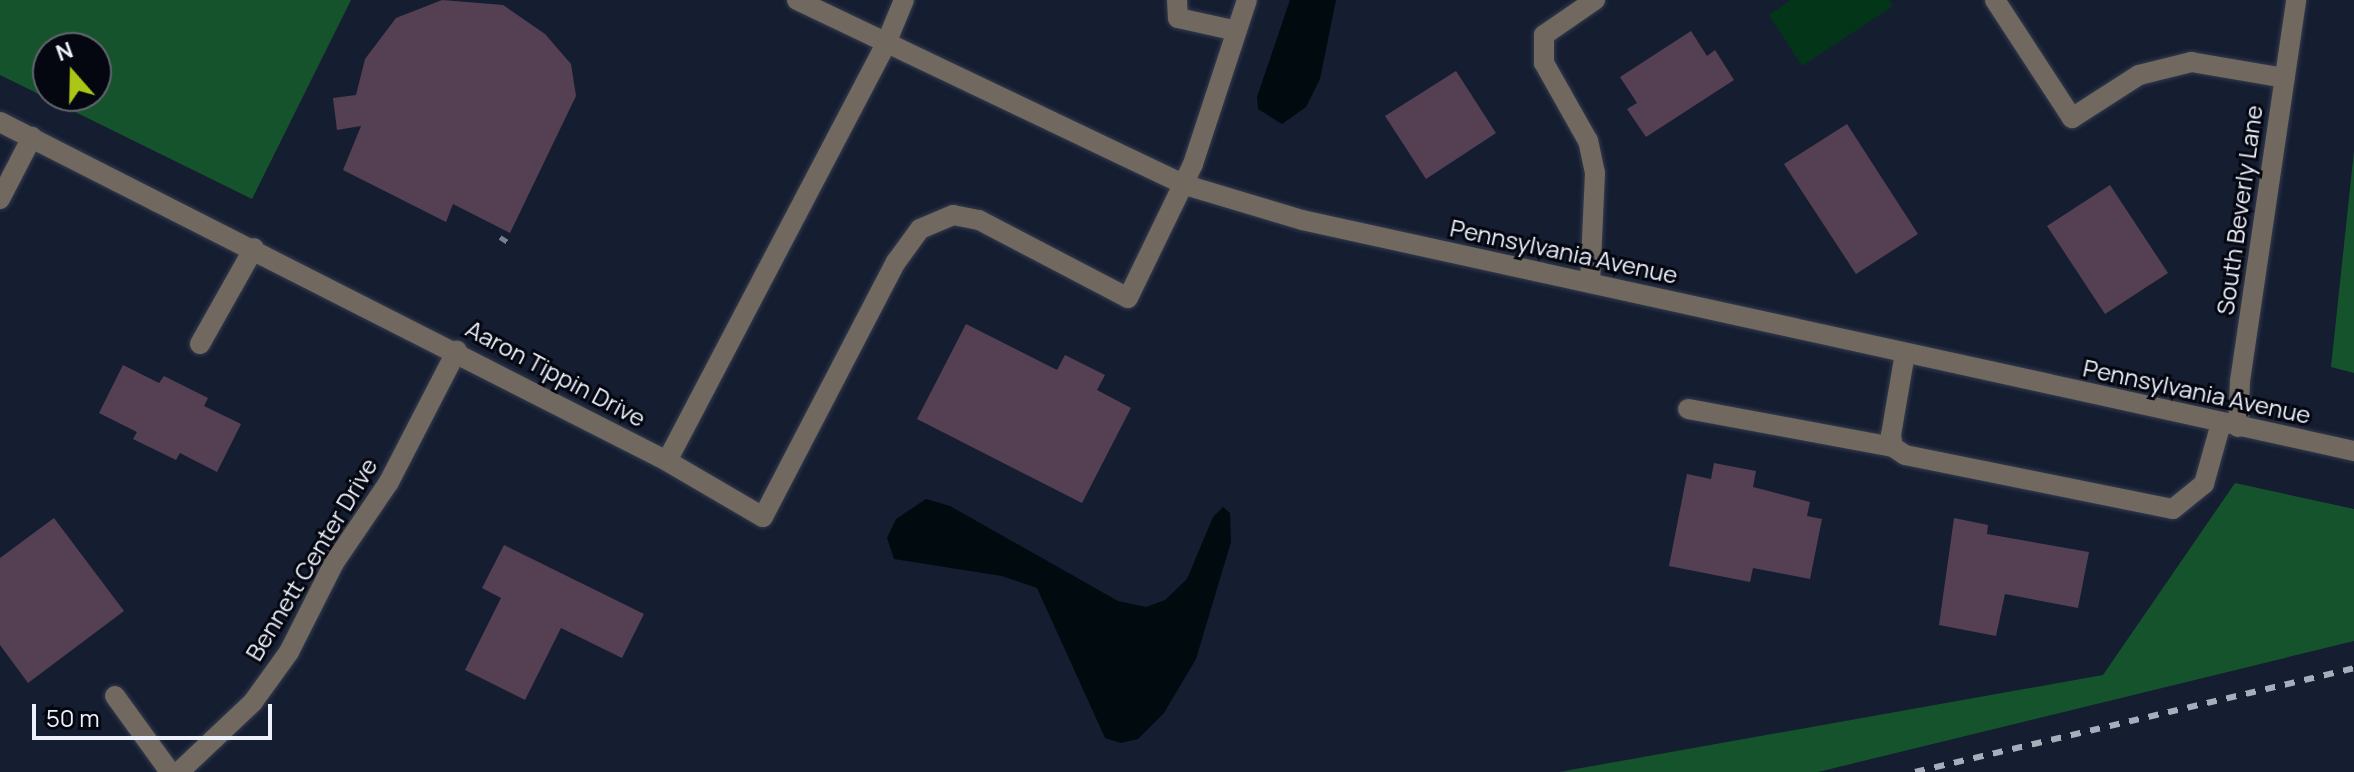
<!DOCTYPE html>
<style>
body{margin:0}
#map{position:relative;width:2354px;height:772px;overflow:hidden;background:#151d31;font-family:Manrope,sans-serif}
div>[style]{position:absolute}
.green>*{inset:0;background:#033619}
.forest>*{inset:0;background:#15532d}
.water>*{inset:0;background:#010a0f}
.building>*{inset:0;background:#554053}
.path>*{height:5px;margin-top:-2.5px;transform-origin:0;background:repeating-linear-gradient(90deg,#787f8f 0 8px,transparent 0 12px)}
.roads{filter:drop-shadow(0 0 2px #333b4d) drop-shadow(0 0 2px #333b4d)}
.minor>*{height:20px;margin:-10px;padding:0 10px;transform-origin:10px;border-radius:10px;background:#71685f}
.rail>*{height:6px;margin-top:-3px;transform-origin:0;background:repeating-linear-gradient(90deg,#a7adbb 0 10px,transparent 0 20px)}
span{translate:-50% -50%;white-space:nowrap;text-align:center;line-height:1.15;-webkit-text-stroke:6px #050710;paint-order:stroke}
.street-label{font-size:24px;color:#ecf1fc}
.north{position:absolute;left:32px;top:32px;width:80px;height:80px;box-sizing:border-box;background:#050710;border:2px solid #61656e;border-radius:50%;rotate:340deg;font-size:22px;font-weight:700;line-height:32px;text-align:center;color:#ecf1fc}
.north::after{content:'';display:block;margin:auto;width:28px;height:36px;background:#abc615;clip-path:polygon(50% 0,100% 100%,50% 72%,0 100%)}
.scale{position:absolute;left:32px;top:704px;width:240px;height:36px;box-sizing:border-box;border:4px solid #ecf1fc;border-top:0;padding-left:10px;font-size:24px;line-height:28px;white-space:nowrap;color:#ecf1fc;-webkit-text-stroke:6px #050710;paint-order:stroke}
</style>
<div id="map">
<div class="green">
<div style="clip-path:polygon(1791px 0,1889px 0,1893px 6px,1802px 66px,1769px 15px)"></div>
</div>
<div class="forest">
<div style="clip-path:polygon(evenodd,0 0,351px 0,252px 199px,0 75px,0 0,96px 48px,96px 96px,48px 96px,48px 48px,96px 48px)"></div>
<div style="clip-path:polygon(2354px 151px,2354px 373px,2331px 367px)"></div>
<div style="clip-path:polygon(2235px 483px,2354px 509px,2354px 641px,1818px 772px,1559px 772px,2103px 675px)"></div>
</div>
<div class="water">
<div style="clip-path:polygon(1290px 0,1336px 0,1320px 79px,1306px 107px,1282px 124px,1258px 109px,1257px 97px)"></div>
<div style="clip-path:polygon(926px 499px,950px 506px,1118px 601px,1146px 607px,1165px 600px,1187px 579px,1213px 517px,1223px 507px,1230px 513px,1231px 542px,1196px 659px,1164px 713px,1138px 739px,1121px 743px,1105px 738px,1037px 588px,1002px 576px,894px 559px,887px 538px,896px 519px)"></div>
</div>
<div class="building">
<div style="clip-path:polygon(442px 0,503px 5px,545px 34px,571px 64px,576px 96px,510px 233px,453px 204px,446px 222px,343px 170px,361px 126px,337px 130px,333px 98px,356px 95px,365px 59px,396px 18px)"></div>
<div style="clip-path:polygon(1691px 31px,1707px 56px,1715px 50px,1734px 80px,1646px 137px,1627px 109px,1637px 103px,1620px 77px)"></div>
<div style="clip-path:polygon(1456px 71px,1496px 133px,1426px 179px,1385px 116px)"></div>
<div style="clip-path:polygon(1847px 124px,1918px 234px,1856px 274px,1784px 164px)"></div>
<div style="clip-path:polygon(2110px 185px,2168px 273px,2105px 314px,2047px 226px)"></div>
<div style="clip-path:polygon(966px 324px,1057px 370px,1065px 355px,1105px 375px,1097px 390px,1131px 408px,1082px 503px,917px 419px)"></div>
<div style="clip-path:polygon(123px 365px,159px 383px,164px 376px,208px 398px,204px 406px,241px 424px,217px 472px,180px 453px,176px 460px,133px 439px,137px 432px,99px 413px)"></div>
<div style="clip-path:polygon(1714px 463px,1756px 471px,1753px 487px,1810px 502px,1807px 516px,1822px 519px,1810px 579px,1753px 568px,1750px 582px,1669px 566px,1687px 474px,1711px 479px)"></div>
<div style="clip-path:polygon(54px 518px,124px 611px,28px 683px,0 645px,0 558px)"></div>
<div style="clip-path:polygon(1954px 518px,1988px 525px,1987px 534px,2089px 552px,2078px 608px,2005px 594px,1996px 636px,1939px 625px)"></div>
<div style="clip-path:polygon(504px 545px,644px 614px,622px 658px,561px 628px,525px 700px,465px 670px,501px 598px,482px 588px)"></div>
</div>
<div class="path">
<div style="left:500px;top:237px;width:9px;rotate:32deg"></div>
</div>
<div class="roads">
<div class="minor">
<div style="left:797px;top:0;width:427px;rotate:25.5deg"></div>
<div style="left:1182px;top:184px;width:125px;rotate:16.7deg"></div>
<div style="left:1302px;top:220px;width:1077px;rotate:12.38deg"></div>
<div style="left:1177px;top:0;width:18px;rotate:87deg"></div>
<div style="left:1178px;top:18px;width:60px;rotate:12.4deg"></div>
<div style="left:1995px;top:0;width:141px;rotate:56.9deg"></div>
<div style="left:2072px;top:118px;width:80px;rotate:-32.7deg"></div>
<div style="left:2139px;top:75px;width:54px;rotate:-14deg"></div>
<div style="left:2191px;top:62px;width:95px;rotate:9.7deg"></div>
<div style="left:0;top:122px;width:748px;rotate:26.94deg"></div>
<div style="left:667px;top:461px;width:469px;rotate:-62.3deg"></div>
<div style="left:885px;top:46px;width:50px;rotate:-67.6deg"></div>
<div style="left:0;top:199px;width:70px;rotate:-62.7deg"></div>
<div style="left:1590px;top:283px;width:110px;rotate:-87.4deg"></div>
<div style="left:1595px;top:173px;width:33px;rotate:-102deg"></div>
<div style="left:1588px;top:141px;width:90px;rotate:-119.4deg"></div>
<div style="left:1544px;top:63px;width:28px;rotate:-90deg"></div>
<div style="left:1544px;top:35px;width:62px;rotate:-34.5deg"></div>
<div style="left:200px;top:344px;width:110px;rotate:-60.6deg"></div>
<div style="left:1905px;top:353px;width:83px;rotate:99.7deg"></div>
<div style="left:1891px;top:435px;width:12px;rotate:81deg"></div>
<div style="left:1893px;top:447px;width:14px;rotate:34deg"></div>
<div style="left:1905px;top:455px;width:273px;rotate:11.4deg"></div>
<div style="left:2173px;top:509px;width:40px;rotate:-39deg"></div>
<div style="left:2204px;top:484px;width:63px;rotate:-74.4deg"></div>
<div style="left:1688px;top:409px;width:208px;rotate:10.5deg"></div>
<div style="left:2238px;top:427px;width:46px;rotate:-87.5deg"></div>
<div style="left:2240px;top:381px;width:385px;rotate:-81.6deg"></div>
<div style="left:667px;top:461px;width:111px;rotate:30.3deg"></div>
<div style="left:763px;top:517px;width:288px;rotate:-62.5deg"></div>
<div style="left:896px;top:262px;width:41px;rotate:-54deg"></div>
<div style="left:920px;top:229px;width:36px;rotate:-23deg"></div>
<div style="left:953px;top:215px;width:26px;rotate:11deg"></div>
<div style="left:979px;top:220px;width:168px;rotate:27.6deg"></div>
<div style="left:1128px;top:298px;width:149px;rotate:-64.1deg"></div>
<div style="left:1193px;top:164px;width:173px;rotate:-71.8deg"></div>
<div style="left:115px;top:696px;width:94px;rotate:54.1deg"></div>
<div style="left:179px;top:772px;width:102px;rotate:-43.4deg"></div>
<div style="left:253px;top:702px;width:62px;rotate:-54.2deg"></div>
<div style="left:289px;top:652px;width:100px;rotate:-63.2deg"></div>
<div style="left:334px;top:563px;width:98px;rotate:-55.8deg"></div>
<div style="left:389px;top:482px;width:148px;rotate:-62.7deg"></div>
</div>
</div>
<div class="rail">
<div style="left:1915px;top:772px;width:451px;rotate:-13.3deg"></div>
</div>
<div class="street-label">
<span style="left:2239px;top:210px;rotate:-82deg">South Beverly Lane</span>
<span style="left:1564px;top:251px;rotate:12deg">Pennsylvania Avenue</span>
<span style="left:556px;top:373px;rotate:28deg">Aaron Tippin Drive</span>
<span style="left:2197px;top:391px;rotate:12deg">Pennsylvania Avenue</span>
<span style="left:311px;top:559px;rotate:-59deg">Bennett Center Drive</span>
</div>
<div class="north">N</div>
<div class="scale">50 m</div>
</div>
